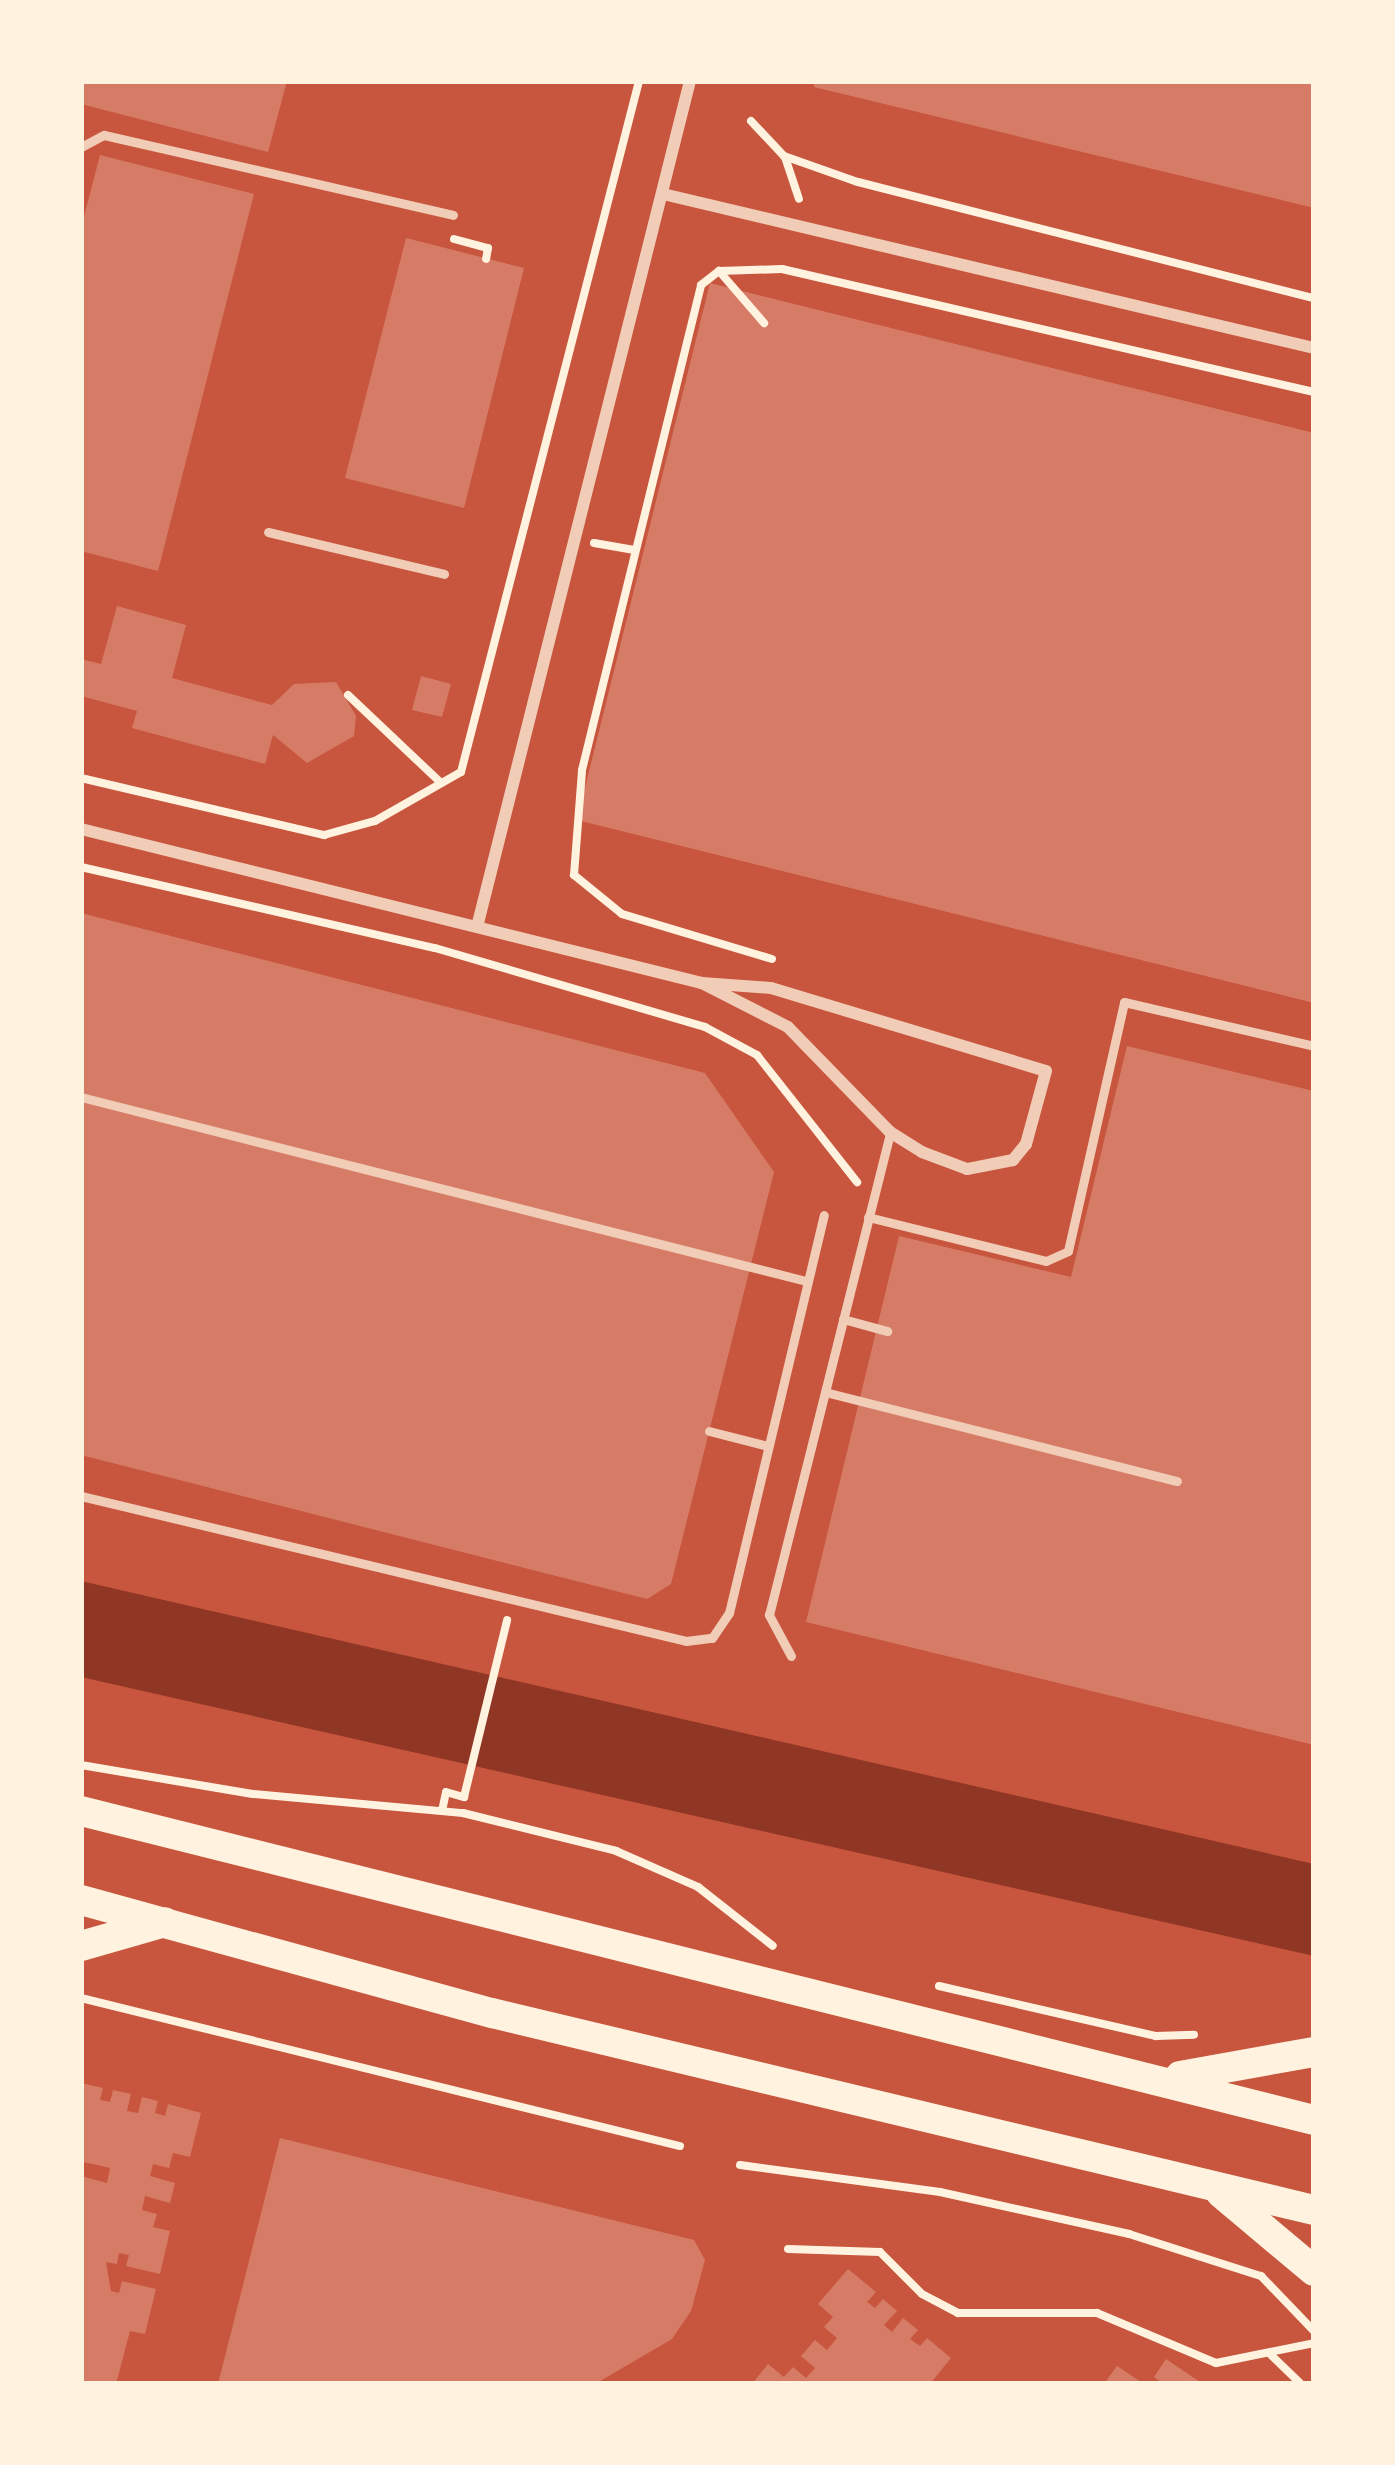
<!DOCTYPE html>
<style>
body{margin:0}
#map{position:relative;width:1395px;height:2465px;overflow:hidden;background:#c8553d;font-family:Cabin,sans-serif}
div>[style]{position:absolute}
.water>*{inset:0;background:#8f3625}
.building>*{inset:0;background:#d67c66}
.path>*{height:8px;margin:-4px;padding:0 4px;transform-origin:4px;border-radius:4px;background:#fff3e0}
.service>*{height:9px;margin:-4.5px;padding:0 4.5px;transform-origin:4.5px;border-radius:4.5px;background:#f1ccb7}
.minor>*{height:12px;margin:-6px;padding:0 6px;transform-origin:6px;border-radius:6px;background:#f1ccb7}
.primary>*{height:30px;margin:-15px;padding:0 15px;transform-origin:15px;border-radius:15px;background:#fff3e0}
span{translate:-50% -50%;white-space:nowrap;text-align:center;line-height:1.15;-webkit-text-stroke:12px #fff3e0;paint-order:stroke}
.frame{position:absolute;inset:0;border:84px solid #fff3e0;pointer-events:none}
</style>
<div id="map">
<div class="water">
<div style="clip-path:polygon(81px 1581px,1314px 1864px,1314px 1956px,81px 1677px)"></div>
</div>
<div class="building">
<div style="clip-path:polygon(81px 81px,287px 81px,268px 152px,81px 104px)"></div>
<div style="clip-path:polygon(815px 81px,1314px 81px,1314px 208px,814px 87px)"></div>
<div style="clip-path:polygon(100px 155px,254px 194px,158px 571px,81px 551px,81px 228px)"></div>
<div style="clip-path:polygon(406px 238px,524px 268px,464px 508px,345px 478px)"></div>
<div style="clip-path:polygon(710px 283px,1314px 433px,1314px 1003px,577px 820px)"></div>
<div style="clip-path:polygon(117px 606px,186px 625px,172px 678px,272px 705px,294px 684px,336px 682px,356px 716px,354px 736px,307px 763px,273px 735px,265px 764px,132px 728px,137px 711px,81px 696px,81px 659px,101px 664px)"></div>
<div style="clip-path:polygon(421px 676px,451px 684px,442px 717px,412px 710px)"></div>
<div style="clip-path:polygon(81px 913px,705px 1073px,774px 1172px,671px 1584px,647px 1599px,81px 1455px)"></div>
<div style="clip-path:polygon(1127px 1046px,1314px 1091px,1314px 1745px,806px 1622px,899px 1236px,1071px 1277px)"></div>
<div style="clip-path:polygon(81px 2083px,103px 2088px,100px 2100px,110px 2102px,113px 2090px,131px 2094px,127px 2111px,138px 2113px,142px 2097px,158px 2101px,155px 2113px,165px 2116px,168px 2104px,201px 2113px,190px 2157px,173px 2153px,169px 2168px,153px 2164px,150px 2176px,175px 2183px,170px 2203px,145px 2196px,142px 2210px,157px 2214px,153px 2227px,170px 2231px,160px 2274px,126px 2266px,129px 2255px,119px 2253px,117px 2264px,106px 2262px,111px 2291px,119px 2293px,122px 2281px,156px 2289px,145px 2334px,130px 2331px,116px 2384px,81px 2384px,81px 2176px,107px 2183px,110px 2168px,84px 2162px)"></div>
<div style="clip-path:polygon(280px 2138px,694px 2240px,705px 2260px,691px 2311px,672px 2339px,595px 2384px,218px 2384px)"></div>
<div style="clip-path:polygon(848px 2269px,876px 2292px,867px 2302px,875px 2308px,883px 2299px,897px 2311px,884px 2325px,892px 2332px,903px 2318px,918px 2330px,910px 2339px,920px 2346px,927px 2338px,951px 2358px,930px 2384px,752px 2384px,768px 2364px,784px 2377px,793px 2367px,806px 2378px,815px 2368px,801px 2356px,815px 2340px,827px 2350px,837px 2338px,824px 2327px,833px 2317px,818px 2304px)"></div>
<div style="clip-path:polygon(1166px 2359px,1203px 2384px,1163px 2384px,1154px 2377px)"></div>
<div style="clip-path:polygon(1117px 2366px,1144px 2384px,1104px 2384px)"></div>
</div>
<div class="path">
<div style="left:751px;top:121px;width:48px;rotate:46.7deg"></div>
<div style="left:784px;top:156px;width:78px;rotate:19.4deg"></div>
<div style="left:858px;top:182px;width:471px;rotate:14.3deg"></div>
<div style="left:785px;top:157px;width:44px;rotate:71.6deg"></div>
<div style="left:454px;top:239px;width:35px;rotate:15deg"></div>
<div style="left:488px;top:248px;width:11px;rotate:100deg"></div>
<div style="left:719px;top:271px;width:69px;rotate:49.1deg"></div>
<div style="left:594px;top:543px;width:41px;rotate:9.9deg"></div>
<div style="left:348px;top:695px;width:128px;rotate:43.4deg"></div>
<div style="left:81px;top:778px;width:250px;rotate:13.2deg"></div>
<div style="left:324px;top:835px;width:53px;rotate:-15.4deg"></div>
<div style="left:375px;top:821px;width:99px;rotate:-29.7deg"></div>
<div style="left:461px;top:772px;width:714px;rotate:-75.55deg"></div>
<div style="left:81px;top:867px;width:363px;rotate:12.9deg"></div>
<div style="left:435px;top:948px;width:281px;rotate:16.3deg"></div>
<div style="left:705px;top:1027px;width:59px;rotate:28.3deg"></div>
<div style="left:757px;top:1055px;width:162px;rotate:51.8deg"></div>
<div style="left:772px;top:959px;width:157px;rotate:-163.3deg"></div>
<div style="left:622px;top:914px;width:62px;rotate:-140.9deg"></div>
<div style="left:574px;top:875px;width:105px;rotate:-85.6deg"></div>
<div style="left:582px;top:770px;width:499px;rotate:-76.2deg"></div>
<div style="left:701px;top:285px;width:23px;rotate:-38deg"></div>
<div style="left:719px;top:271px;width:63px;rotate:-1.8deg"></div>
<div style="left:782px;top:269px;width:546px;rotate:13.02deg"></div>
<div style="left:81px;top:1765px;width:174px;rotate:9.6deg"></div>
<div style="left:253px;top:1794px;width:211px;rotate:5.2deg"></div>
<div style="left:463px;top:1813px;width:158px;rotate:13.9deg"></div>
<div style="left:616px;top:1851px;width:90px;rotate:23.7deg"></div>
<div style="left:698px;top:1887px;width:95px;rotate:38.2deg"></div>
<div style="left:442px;top:1811px;width:19px;rotate:-78deg"></div>
<div style="left:446px;top:1792px;width:19px;rotate:16deg"></div>
<div style="left:464px;top:1797px;width:182px;rotate:-76.3deg"></div>
<div style="left:939px;top:1986px;width:223px;rotate:13deg"></div>
<div style="left:1156px;top:2036px;width:38px;rotate:-2deg"></div>
<div style="left:81px;top:1998px;width:617px;rotate:13.88deg"></div>
<div style="left:740px;top:2165px;width:202px;rotate:7.7deg"></div>
<div style="left:940px;top:2192px;width:194px;rotate:12.5deg"></div>
<div style="left:1129px;top:2234px;width:139px;rotate:17.7deg"></div>
<div style="left:1261px;top:2276px;width:76px;rotate:46.1deg"></div>
<div style="left:788px;top:2249px;width:92px;rotate:1.9deg"></div>
<div style="left:880px;top:2252px;width:59px;rotate:45deg"></div>
<div style="left:922px;top:2294px;width:41px;rotate:27.8deg"></div>
<div style="left:958px;top:2313px;width:139px"></div>
<div style="left:1097px;top:2313px;width:129px;rotate:22.8deg"></div>
<div style="left:1216px;top:2363px;width:100px;rotate:-11.5deg"></div>
<div style="left:1270px;top:2354px;width:43px;rotate:44.1deg"></div>
</div>
<div class="service">
<div style="left:81px;top:147px;width:26px;rotate:-28deg"></div>
<div style="left:104px;top:135px;width:358px;rotate:12.9deg"></div>
<div style="left:268px;top:532px;width:181px;rotate:13.4deg"></div>
<div style="left:81px;top:1097px;width:748px;rotate:14.24deg"></div>
<div style="left:868px;top:1217px;width:183px;rotate:13.9deg"></div>
<div style="left:1046px;top:1261px;width:24px;rotate:-24deg"></div>
<div style="left:1068px;top:1251px;width:255px;rotate:-77.3deg"></div>
<div style="left:1124px;top:1002px;width:195px;rotate:13deg"></div>
<div style="left:843px;top:1319px;width:46px;rotate:15.3deg"></div>
<div style="left:825px;top:1392px;width:363px;rotate:14.2deg"></div>
<div style="left:709px;top:1431px;width:61px;rotate:14.3deg"></div>
<div style="left:81px;top:1496px;width:622px;rotate:13.48deg"></div>
<div style="left:686px;top:1641px;width:26px;rotate:-7deg"></div>
<div style="left:712px;top:1638px;width:30px;rotate:-56deg"></div>
<div style="left:729px;top:1613px;width:409px;rotate:-76.6deg"></div>
<div style="left:791px;top:1656px;width:47px;rotate:-118.2deg"></div>
<div style="left:769px;top:1615px;width:498px;rotate:-75.9deg"></div>
</div>
<div class="minor">
<div style="left:663px;top:194px;width:669px;rotate:13.31deg"></div>
<div style="left:81px;top:829px;width:640px;rotate:13.93deg"></div>
<div style="left:702px;top:983px;width:69px;rotate:4.1deg"></div>
<div style="left:771px;top:988px;width:287px;rotate:16.8deg"></div>
<div style="left:1046px;top:1071px;width:76px;rotate:105.3deg"></div>
<div style="left:1026px;top:1144px;width:21px;rotate:129deg"></div>
<div style="left:1013px;top:1160px;width:47px;rotate:168.9deg"></div>
<div style="left:967px;top:1169px;width:48px;rotate:-159.3deg"></div>
<div style="left:922px;top:1152px;width:38px;rotate:-148deg"></div>
<div style="left:890px;top:1132px;width:146px;rotate:-134.2deg"></div>
<div style="left:788px;top:1027px;width:97px;rotate:-152.9deg"></div>
<div style="left:477px;top:927px;width:872px;rotate:-75.87deg"></div>
</div>
<div class="primary">
<div style="left:81px;top:1811px;width:1271px;rotate:14.07deg"></div>
<div style="left:81px;top:1900px;width:426px;rotate:15.4deg"></div>
<div style="left:492px;top:2013px;width:845px;rotate:13.48deg"></div>
<div style="left:81px;top:1946px;width:87px;rotate:-15.9deg"></div>
<div style="left:1180px;top:2076px;width:136px;rotate:-10.2deg"></div>
<div style="left:1221px;top:2193px;width:121px;rotate:40deg"></div>
</div>
<div class="frame"></div>
</div>
